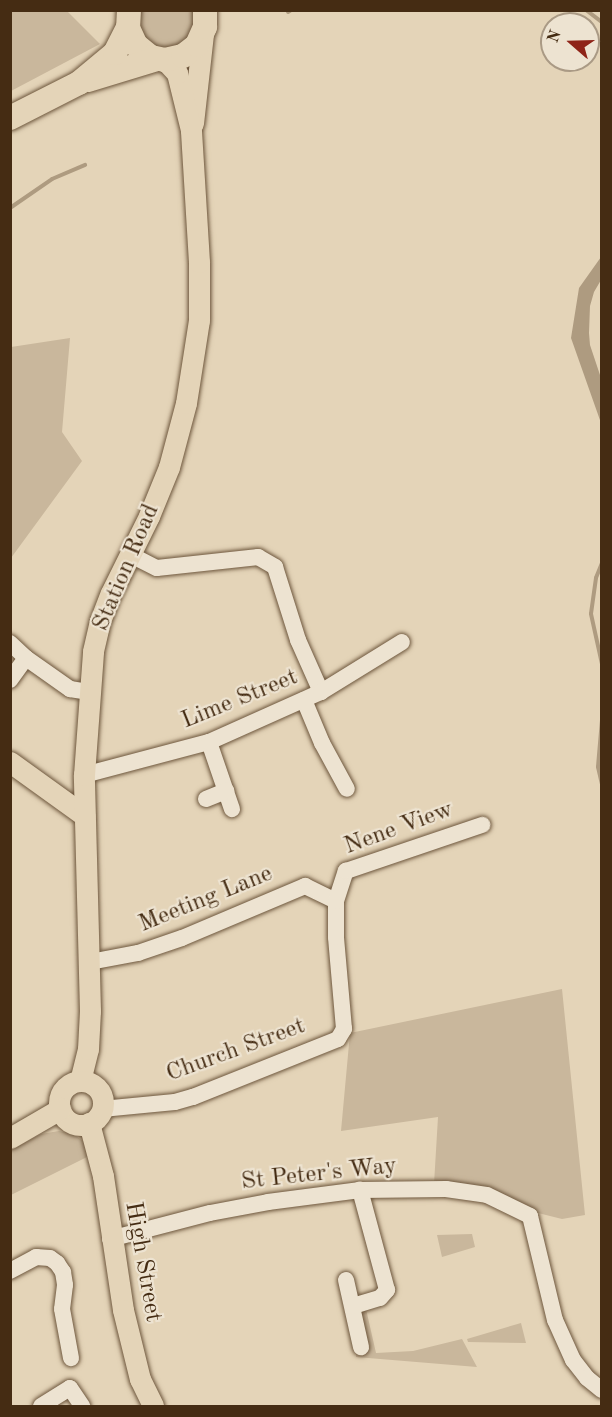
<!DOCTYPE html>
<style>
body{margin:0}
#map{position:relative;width:612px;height:1417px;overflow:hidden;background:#e4d4b8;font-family:"Old Standard TT",serif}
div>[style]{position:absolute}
.green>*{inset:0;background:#c9b79c}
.water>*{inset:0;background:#ae9b80}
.stream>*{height:4px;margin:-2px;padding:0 2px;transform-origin:2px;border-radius:2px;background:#ae9b80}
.roads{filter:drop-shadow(0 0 2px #6d563c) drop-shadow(0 0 2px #6d563c)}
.minor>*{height:16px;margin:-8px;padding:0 8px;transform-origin:8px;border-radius:8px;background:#ede3d1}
.major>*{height:21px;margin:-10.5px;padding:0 10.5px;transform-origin:10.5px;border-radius:10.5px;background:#e4d4b8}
.major>.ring{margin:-10.5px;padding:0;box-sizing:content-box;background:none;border:21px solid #e4d4b8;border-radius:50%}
.highway>*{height:24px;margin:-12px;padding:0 12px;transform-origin:12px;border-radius:12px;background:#e4d4b8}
span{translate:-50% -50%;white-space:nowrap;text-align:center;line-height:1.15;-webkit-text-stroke:4.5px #ede3d1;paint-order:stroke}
.street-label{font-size:24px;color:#452c13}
.frame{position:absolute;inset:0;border:12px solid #452c13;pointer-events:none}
.north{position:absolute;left:540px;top:12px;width:60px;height:60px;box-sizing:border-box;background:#ede3d1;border:2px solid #aa9a85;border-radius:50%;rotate:290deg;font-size:16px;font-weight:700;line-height:24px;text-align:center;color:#452c13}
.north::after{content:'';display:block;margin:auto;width:21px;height:27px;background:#8f2418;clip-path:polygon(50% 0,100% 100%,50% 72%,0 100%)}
</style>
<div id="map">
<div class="green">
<div style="clip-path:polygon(11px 10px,67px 11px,100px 44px,11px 91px)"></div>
<div style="clip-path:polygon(139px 11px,195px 11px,197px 18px,189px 39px,171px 49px,157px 48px,141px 35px)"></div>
<div style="clip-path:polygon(70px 338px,62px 432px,82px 461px,11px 558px,11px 347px)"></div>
<div style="clip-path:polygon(562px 989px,585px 1215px,562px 1219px,538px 1213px,487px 1190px,434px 1184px,438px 1117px,341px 1131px,350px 1033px)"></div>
<div style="clip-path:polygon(59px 1131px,73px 1134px,86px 1143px,91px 1155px,11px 1195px,11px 1150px,41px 1134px)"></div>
<div style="clip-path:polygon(472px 1234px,475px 1247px,442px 1257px,437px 1235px)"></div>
<div style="clip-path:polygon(366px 1309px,376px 1353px,413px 1351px,462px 1339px,477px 1367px,356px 1357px,358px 1311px)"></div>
<div style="clip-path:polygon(521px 1323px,526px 1343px,468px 1342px,467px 1339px)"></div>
</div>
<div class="water">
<div style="clip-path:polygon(601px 257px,601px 280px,594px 292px,590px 306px,589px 333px,590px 345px,601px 378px,601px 423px,571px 338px,579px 288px)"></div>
</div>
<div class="stream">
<div style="left:586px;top:10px;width:20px;rotate:37deg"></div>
<div style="left:288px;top:12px;width:4px;rotate:-34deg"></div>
<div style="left:602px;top:83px;width:8px;rotate:90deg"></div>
<div style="left:10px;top:208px;width:51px;rotate:-34.6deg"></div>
<div style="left:52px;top:179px;width:36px;rotate:-23deg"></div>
<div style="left:602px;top:563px;width:16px;rotate:112deg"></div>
<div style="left:596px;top:578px;width:36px;rotate:98deg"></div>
<div style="left:591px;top:614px;width:51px;rotate:77.6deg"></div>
<div style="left:602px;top:720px;width:47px;rotate:94.9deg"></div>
<div style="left:598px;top:767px;width:17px;rotate:77deg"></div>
</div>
<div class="roads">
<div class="minor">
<div style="left:129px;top:554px;width:31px;rotate:27deg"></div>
<div style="left:157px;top:568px;width:102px;rotate:-6.2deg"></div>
<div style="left:258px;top:557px;width:20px;rotate:30deg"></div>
<div style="left:275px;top:567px;width:77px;rotate:72.5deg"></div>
<div style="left:298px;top:640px;width:57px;rotate:66.1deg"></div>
<div style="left:10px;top:643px;width:22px;rotate:43deg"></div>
<div style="left:26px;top:658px;width:54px;rotate:35.2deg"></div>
<div style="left:70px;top:689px;width:18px;rotate:9deg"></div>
<div style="left:10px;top:680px;width:27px;rotate:-54deg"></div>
<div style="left:304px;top:700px;width:47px;rotate:67.3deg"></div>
<div style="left:322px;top:743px;width:52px;rotate:61.5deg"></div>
<div style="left:209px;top:742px;width:71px;rotate:71.1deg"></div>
<div style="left:84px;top:775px;width:129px;rotate:-14.8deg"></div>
<div style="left:209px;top:742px;width:123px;rotate:-24.1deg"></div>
<div style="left:321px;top:692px;width:95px;rotate:-31.7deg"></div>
<div style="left:206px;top:799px;width:22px;rotate:-22deg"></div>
<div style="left:90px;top:962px;width:49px;rotate:-10.6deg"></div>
<div style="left:138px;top:953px;width:46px;rotate:-18.8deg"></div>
<div style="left:182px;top:938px;width:134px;rotate:-22.9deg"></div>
<div style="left:305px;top:886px;width:34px;rotate:26deg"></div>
<div style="left:102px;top:1109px;width:73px;rotate:-5.5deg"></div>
<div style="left:175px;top:1102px;width:19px;rotate:-16deg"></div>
<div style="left:193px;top:1097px;width:156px;rotate:-21.8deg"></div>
<div style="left:338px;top:1039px;width:12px;rotate:-59deg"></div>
<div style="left:344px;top:1029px;width:92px;rotate:-95deg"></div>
<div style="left:336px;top:937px;width:36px;rotate:-90deg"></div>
<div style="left:336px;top:901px;width:32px;rotate:-72deg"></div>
<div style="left:346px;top:871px;width:144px;rotate:-18.7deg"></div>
<div style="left:110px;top:1239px;width:103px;rotate:-14.6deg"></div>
<div style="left:210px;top:1213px;width:59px;rotate:-10.7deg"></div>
<div style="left:268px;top:1202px;width:93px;rotate:-7.4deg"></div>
<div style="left:360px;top:1190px;width:86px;rotate:-0.7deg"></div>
<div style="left:446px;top:1189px;width:41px;rotate:8.3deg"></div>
<div style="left:487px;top:1195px;width:48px;rotate:26deg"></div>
<div style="left:530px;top:1216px;width:107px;rotate:76.5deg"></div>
<div style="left:555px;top:1320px;width:44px;rotate:65.8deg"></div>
<div style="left:573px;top:1360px;width:23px;rotate:52deg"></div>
<div style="left:587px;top:1378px;width:19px;rotate:39deg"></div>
<div style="left:10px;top:1271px;width:30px;rotate:-28deg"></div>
<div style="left:36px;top:1257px;width:14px;rotate:4deg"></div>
<div style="left:50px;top:1258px;width:9px;rotate:36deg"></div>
<div style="left:57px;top:1263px;width:11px;rotate:56deg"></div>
<div style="left:63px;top:1272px;width:13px;rotate:81deg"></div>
<div style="left:65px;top:1285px;width:24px;rotate:97deg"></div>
<div style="left:62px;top:1309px;width:50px;rotate:79.6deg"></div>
<div style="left:346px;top:1280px;width:69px;rotate:77.4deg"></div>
<div style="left:353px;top:1306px;width:28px;rotate:-17deg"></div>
<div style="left:380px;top:1298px;width:11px;rotate:-49deg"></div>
<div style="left:387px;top:1290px;width:104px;rotate:-105.1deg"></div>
<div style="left:41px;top:1406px;width:34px;rotate:-32deg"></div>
<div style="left:70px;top:1388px;width:22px;rotate:56deg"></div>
</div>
<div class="major">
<div style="left:193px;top:123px;width:90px;rotate:-83.6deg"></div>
<div style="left:10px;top:762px;width:92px;rotate:35.8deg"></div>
<div style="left:80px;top:1081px;width:33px;rotate:-76deg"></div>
<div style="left:88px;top:1049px;width:38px;rotate:-87deg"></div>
<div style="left:90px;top:1011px;width:236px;rotate:-91.5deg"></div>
<div style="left:84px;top:775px;width:124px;rotate:-85.8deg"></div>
<div style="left:93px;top:651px;width:31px;rotate:-77deg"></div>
<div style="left:100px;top:621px;width:30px;rotate:-69deg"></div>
<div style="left:111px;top:593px;width:86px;rotate:-63.7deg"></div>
<div style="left:149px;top:516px;width:53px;rotate:-67.8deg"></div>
<div style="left:169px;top:467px;width:66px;rotate:-75.1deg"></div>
<div style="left:186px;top:403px;width:84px;rotate:-81.1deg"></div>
<div style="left:199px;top:320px;width:58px;rotate:-90deg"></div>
<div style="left:199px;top:262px;width:132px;rotate:-93.5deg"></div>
<div style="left:191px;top:130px;width:59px;rotate:-103.8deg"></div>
<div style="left:177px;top:73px;width:18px;rotate:-133deg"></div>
<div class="ring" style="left:59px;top:1081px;width:23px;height:23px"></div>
<div style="left:89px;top:1123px;width:55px;rotate:75.2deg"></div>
<div style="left:103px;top:1176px;width:135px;rotate:81.5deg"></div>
<div style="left:123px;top:1310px;width:71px;rotate:76.2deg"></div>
<div style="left:140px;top:1379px;width:30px;rotate:64deg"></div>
<div style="left:10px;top:1138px;width:58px;rotate:-30.1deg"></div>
</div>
<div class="highway">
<div style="left:129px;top:10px;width:18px;rotate:93deg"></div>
<div style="left:128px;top:28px;width:19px;rotate:65deg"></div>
<div style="left:136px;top:45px;width:19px;rotate:39deg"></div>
<div style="left:151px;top:57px;width:14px;rotate:12deg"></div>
<div style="left:165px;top:60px;width:18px;rotate:-13deg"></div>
<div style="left:183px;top:56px;width:18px;rotate:-38deg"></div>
<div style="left:197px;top:45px;width:20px;rotate:-66deg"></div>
<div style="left:205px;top:27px;width:17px;rotate:-90deg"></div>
<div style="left:88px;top:80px;width:72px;rotate:-16.9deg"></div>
<div style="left:10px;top:118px;width:77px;rotate:-26.9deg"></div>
<div style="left:79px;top:83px;width:47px;rotate:-39.8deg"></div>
<div style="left:115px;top:53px;width:28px;rotate:-63deg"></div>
</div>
</div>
<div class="street-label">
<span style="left:127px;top:568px;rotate:-67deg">Station Road</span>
<span style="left:240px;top:700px;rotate:-22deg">Lime Street</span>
<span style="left:399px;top:829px;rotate:-20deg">Nene View</span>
<span style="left:206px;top:900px;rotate:-22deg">Meeting Lane</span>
<span style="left:236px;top:1051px;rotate:-20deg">Church Street</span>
<span style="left:319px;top:1175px;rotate:-6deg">St Peter's Way</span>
<span style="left:142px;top:1262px;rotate:80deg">High Street</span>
</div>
<div class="frame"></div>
<div class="north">N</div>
</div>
